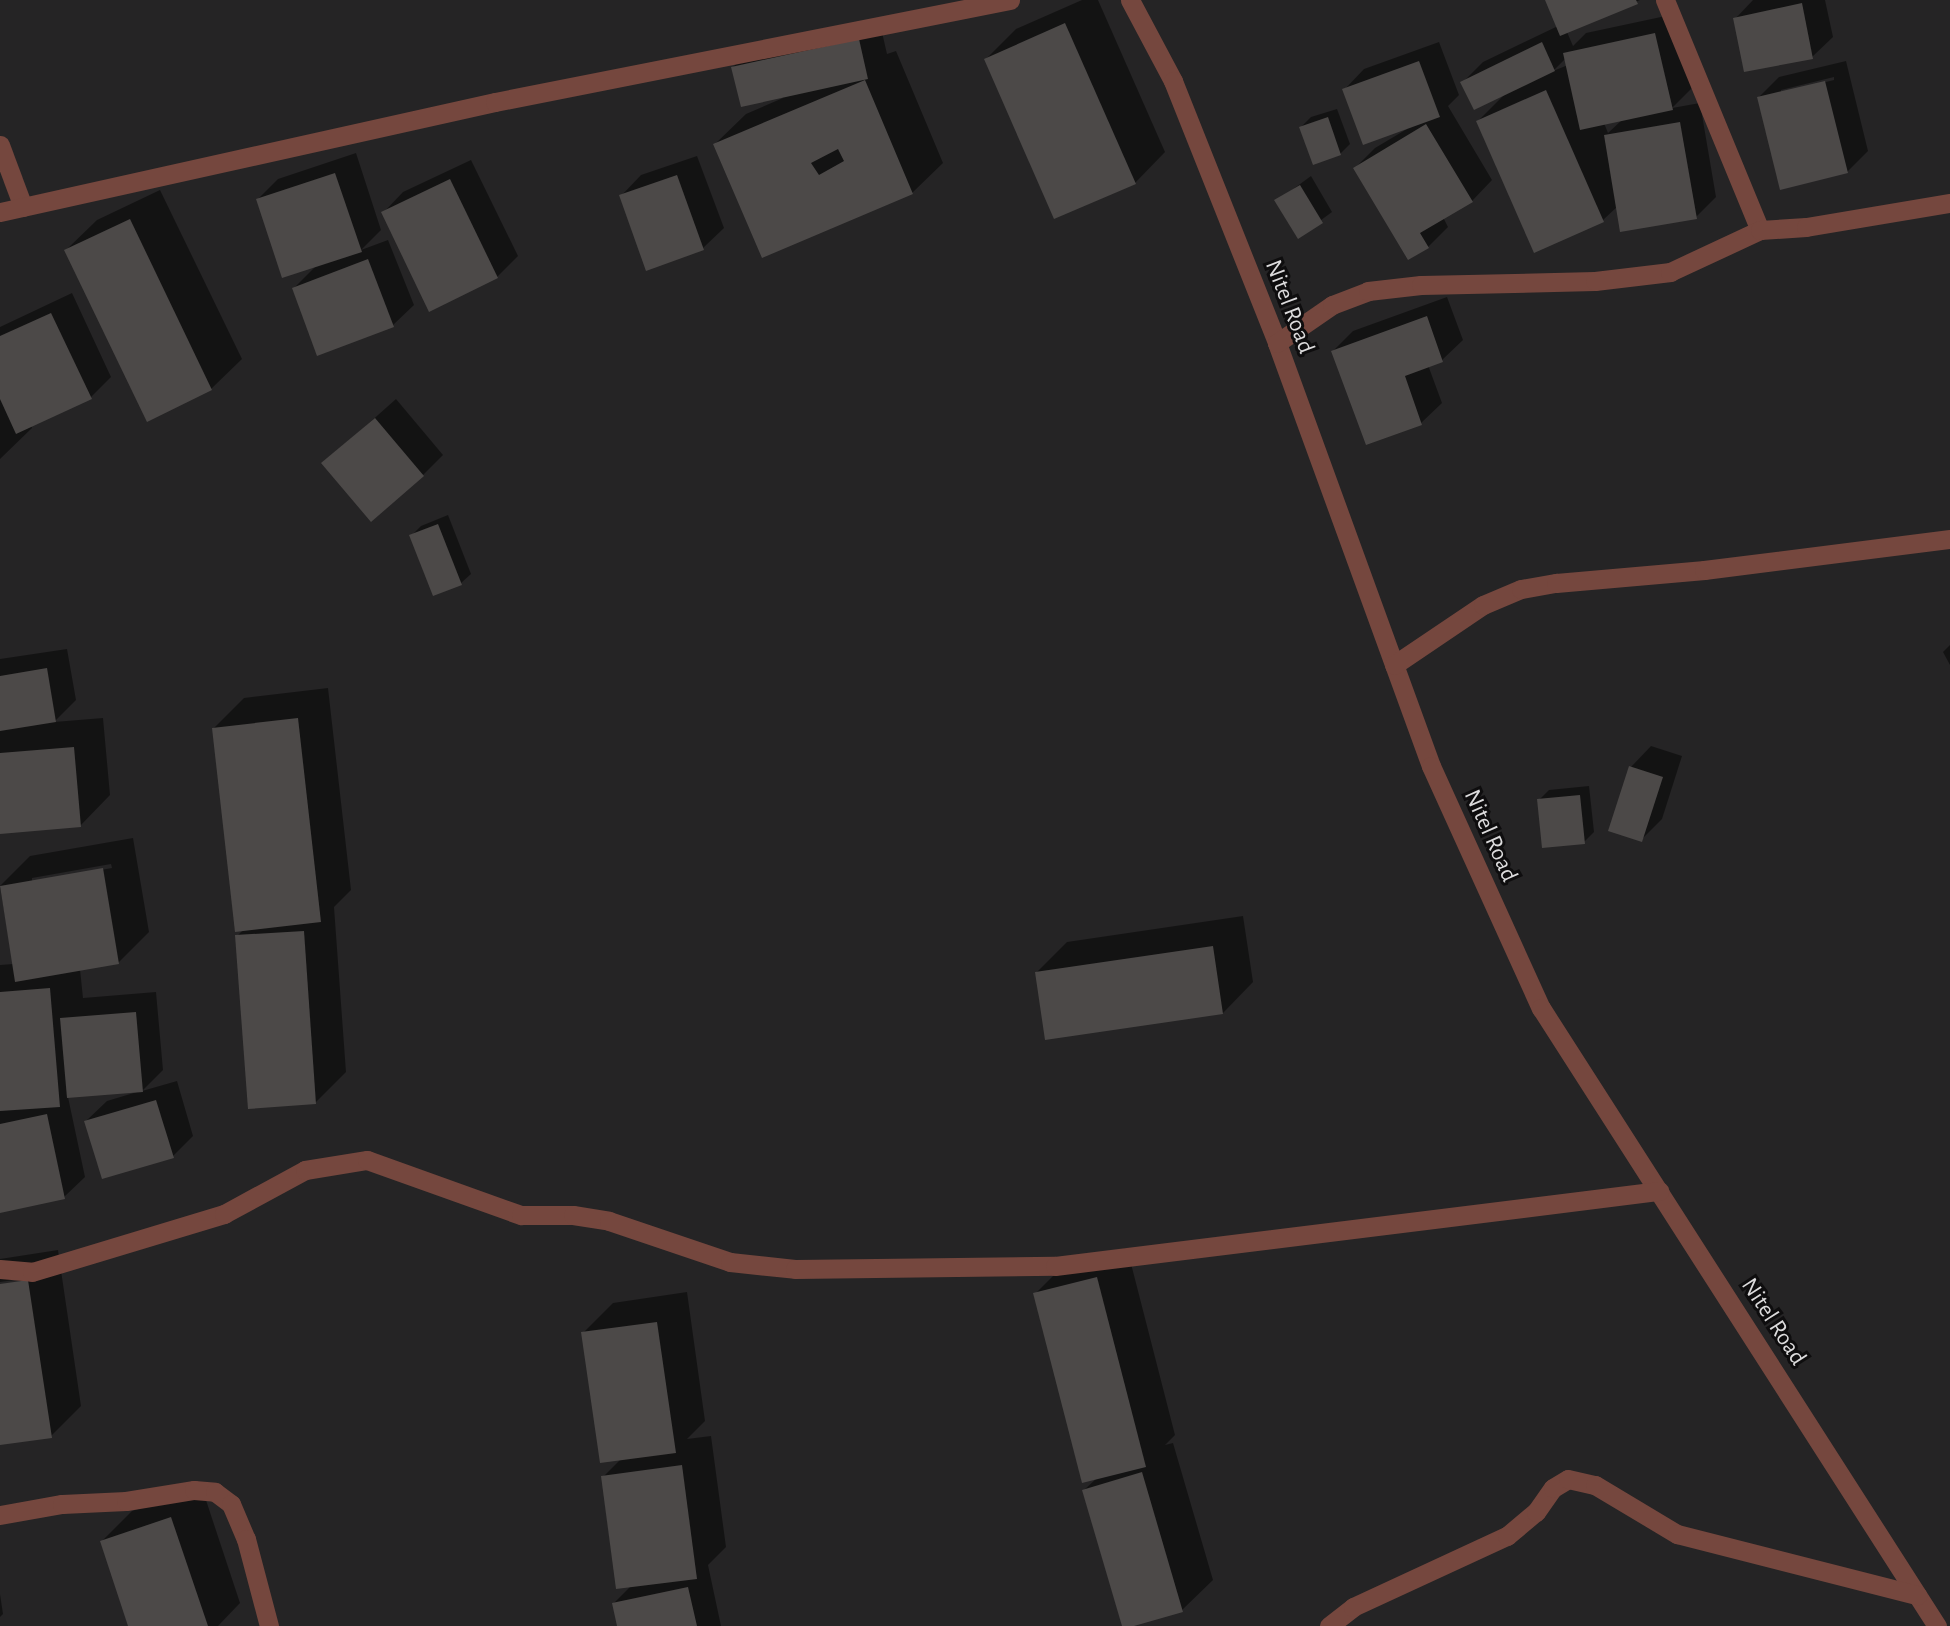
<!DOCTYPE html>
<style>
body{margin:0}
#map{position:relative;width:1950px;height:1626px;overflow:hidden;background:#252425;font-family:"Alegreya Sans",sans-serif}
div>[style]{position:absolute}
.shadow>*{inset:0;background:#0007}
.building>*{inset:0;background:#4c4948}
.minor>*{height:19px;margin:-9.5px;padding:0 9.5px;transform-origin:9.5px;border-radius:9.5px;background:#75473e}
span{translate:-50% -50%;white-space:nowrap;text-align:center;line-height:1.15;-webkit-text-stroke:6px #0e0d0e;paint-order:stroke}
.street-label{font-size:24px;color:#dcdbdc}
</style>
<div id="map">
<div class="shadow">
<div style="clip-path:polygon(1082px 0,1098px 0,1165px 152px,1135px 183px,986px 59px,1016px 29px)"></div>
<div style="clip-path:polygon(evenodd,1547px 0,1640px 0,1567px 32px,1573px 46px,1586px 33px,1675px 14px,1692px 88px,1672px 108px,1700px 103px,1716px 197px,1696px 217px,1618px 206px,1603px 220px,1478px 121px,1505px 94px,1463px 82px,1483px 62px,1558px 26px,1547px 0,1566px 58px,1568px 65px,1553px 71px,1566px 58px,1547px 0,1623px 119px,1608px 133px,1604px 123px,1623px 119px)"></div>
<div style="clip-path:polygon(1753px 0,1825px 0,1833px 37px,1812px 57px,1735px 19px)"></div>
<div style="clip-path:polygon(879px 19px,887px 54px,896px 51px,943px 163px,912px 193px,762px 256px,715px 144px,746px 114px,783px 98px,733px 67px,754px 47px)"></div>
<div style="clip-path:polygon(1439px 42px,1459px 95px,1448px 106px,1492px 180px,1472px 201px,1443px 217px,1448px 227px,1428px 247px,1355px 168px,1375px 148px,1407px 129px,1344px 90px,1364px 69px)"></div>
<div style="clip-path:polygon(evenodd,1846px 61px,1868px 151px,1847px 172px,1759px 97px,1779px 77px,1846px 61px,1834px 77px,1834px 80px,1781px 93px,1781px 90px,1834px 77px)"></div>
<div style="clip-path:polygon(1337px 109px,1350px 144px,1340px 154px,1301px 127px,1311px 117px)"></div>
<div style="clip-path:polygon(356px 153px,381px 230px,361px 250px,388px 240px,414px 305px,393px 325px,294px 288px,317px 265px,258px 199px,278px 179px)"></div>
<div style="clip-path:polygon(697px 156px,724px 228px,703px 248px,621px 196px,641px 175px)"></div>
<div style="clip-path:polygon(471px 160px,518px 256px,497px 277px,383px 213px,403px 192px)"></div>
<div style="clip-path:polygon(1311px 176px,1332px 212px,1298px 237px,1277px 201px)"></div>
<div style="clip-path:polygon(160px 190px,242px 359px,211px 389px,66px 250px,97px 220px)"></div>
<div style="clip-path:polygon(72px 293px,111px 377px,91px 397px,31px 425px,32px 428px,0 459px,0 327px)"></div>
<div style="clip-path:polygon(1447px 297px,1463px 340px,1442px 360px,1428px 365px,1442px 403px,1421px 423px,1333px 351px,1353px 331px)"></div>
<div style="clip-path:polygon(396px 399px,443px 455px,423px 475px,323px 464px)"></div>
<div style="clip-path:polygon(448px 515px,471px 574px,461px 583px,412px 535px,421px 526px)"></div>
<div style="clip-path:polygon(1950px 645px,1950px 665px,1943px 652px)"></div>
<div style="clip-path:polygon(67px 649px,76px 700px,54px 722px,103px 718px,110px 795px,80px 826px,0 833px,0 659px)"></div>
<div style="clip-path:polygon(328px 688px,351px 890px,334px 907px,346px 1072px,315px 1103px,237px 936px,244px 929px,214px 728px,244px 698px)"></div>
<div style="clip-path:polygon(1651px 746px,1682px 756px,1662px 819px,1641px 840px,1631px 767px)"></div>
<div style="clip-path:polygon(1589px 786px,1594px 832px,1584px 842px,1539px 800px,1549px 790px)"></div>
<div style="clip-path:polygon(evenodd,133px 838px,149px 932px,119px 962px,80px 969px,83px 998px,156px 992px,163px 1070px,142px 1091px,177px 1081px,193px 1136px,173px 1156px,86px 1121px,107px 1101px,137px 1092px,68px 1097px,85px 1177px,64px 1197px,0 1211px,0 965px,13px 964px,0 886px,30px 856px,133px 838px,111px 864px,112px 868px,32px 882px,32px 878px,111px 864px)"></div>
<div style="clip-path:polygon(1243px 916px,1253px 982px,1223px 1013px,1037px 972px,1067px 942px)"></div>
<div style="clip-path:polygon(1127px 1248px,1175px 1435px,1165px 1445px,1173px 1443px,1213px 1580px,1182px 1610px,1124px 1626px,1084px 1490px,1097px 1478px,1035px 1294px,1065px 1264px)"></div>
<div style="clip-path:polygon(58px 1250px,81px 1406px,51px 1436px,0 1443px,0 1285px,37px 1280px,36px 1277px,0 1282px,0 1259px)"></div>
<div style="clip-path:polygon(687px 1292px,705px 1421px,687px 1439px,711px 1436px,726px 1547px,708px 1565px,721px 1626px,619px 1626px,614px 1603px,631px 1586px,603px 1477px,621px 1459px,583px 1333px,613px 1303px)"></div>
<div style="clip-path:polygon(202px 1488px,240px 1603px,218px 1626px,130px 1626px,102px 1541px,132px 1511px)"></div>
<div style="clip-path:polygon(0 1594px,3px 1614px,0 1617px)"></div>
</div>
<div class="building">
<div style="clip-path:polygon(1545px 0,1636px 0,1638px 4px,1560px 36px)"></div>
<div style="clip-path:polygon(1802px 3px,1813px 59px,1744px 72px,1733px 18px)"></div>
<div style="clip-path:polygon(1065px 23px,1136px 184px,1054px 219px,984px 59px)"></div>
<div style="clip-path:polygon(1655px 33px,1673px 110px,1580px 130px,1563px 53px)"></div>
<div style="clip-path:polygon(859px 39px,868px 79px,741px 107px,731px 67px)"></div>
<div style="clip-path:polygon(1542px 42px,1555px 71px,1474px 110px,1460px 82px)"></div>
<div style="clip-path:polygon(1419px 61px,1440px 117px,1363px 145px,1342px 89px)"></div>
<div style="clip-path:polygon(evenodd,865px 80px,913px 194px,762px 258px,713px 144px,865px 80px,838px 149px,844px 161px,819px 175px,811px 163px,838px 149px)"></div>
<div style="clip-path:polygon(1825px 81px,1848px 173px,1780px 190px,1757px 97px)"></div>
<div style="clip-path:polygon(1546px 90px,1604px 222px,1534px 253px,1476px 121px)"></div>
<div style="clip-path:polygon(1328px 117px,1341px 155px,1313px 165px,1299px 127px)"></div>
<div style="clip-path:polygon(1680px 122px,1697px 219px,1620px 232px,1604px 135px)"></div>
<div style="clip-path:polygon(1426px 124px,1473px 202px,1420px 233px,1429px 248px,1408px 260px,1353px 168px)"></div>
<div style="clip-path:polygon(335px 173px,362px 252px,282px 278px,256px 199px)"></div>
<div style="clip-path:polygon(677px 175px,704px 250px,646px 271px,619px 195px)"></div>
<div style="clip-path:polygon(450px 179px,498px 278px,429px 312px,381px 212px)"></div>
<div style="clip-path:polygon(1300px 185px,1323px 223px,1298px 239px,1274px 200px)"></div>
<div style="clip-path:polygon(130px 219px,212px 390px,147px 422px,64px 250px)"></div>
<div style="clip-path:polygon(368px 259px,394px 327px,317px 356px,292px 288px)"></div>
<div style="clip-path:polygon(51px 313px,92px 399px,16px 434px,0 399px,0 336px)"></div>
<div style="clip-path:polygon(1427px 316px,1443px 362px,1405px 376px,1422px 425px,1366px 445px,1331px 351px)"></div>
<div style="clip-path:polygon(375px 418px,424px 476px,371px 522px,321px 463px)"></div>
<div style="clip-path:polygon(438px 524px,462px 585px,433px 596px,409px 535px)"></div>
<div style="clip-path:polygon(47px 668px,56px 722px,0 731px,0 676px)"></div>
<div style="clip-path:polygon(298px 718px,321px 922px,235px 932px,212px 728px)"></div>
<div style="clip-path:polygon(74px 747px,81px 827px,0 834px,0 753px)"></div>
<div style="clip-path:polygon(1629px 766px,1663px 777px,1642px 842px,1608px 831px)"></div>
<div style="clip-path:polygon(1580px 795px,1585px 844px,1542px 848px,1537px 799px)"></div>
<div style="clip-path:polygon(103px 868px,119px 964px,15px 982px,0 886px)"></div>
<div style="clip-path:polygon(304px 931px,316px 1104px,248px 1109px,235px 935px)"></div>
<div style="clip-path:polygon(1213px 946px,1223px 1014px,1045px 1040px,1035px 972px)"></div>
<div style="clip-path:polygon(50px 988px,60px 1107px,0 1111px,0 992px)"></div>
<div style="clip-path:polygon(136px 1012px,143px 1092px,67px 1098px,60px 1018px)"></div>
<div style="clip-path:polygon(156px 1100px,174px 1158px,102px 1179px,84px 1121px)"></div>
<div style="clip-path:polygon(47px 1114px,65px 1199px,0 1213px,0 1124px)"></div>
<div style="clip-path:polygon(1097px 1277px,1146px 1467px,1082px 1483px,1033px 1293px)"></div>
<div style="clip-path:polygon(28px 1280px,52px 1438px,0 1445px,0 1284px)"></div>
<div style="clip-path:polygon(657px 1322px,676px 1453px,600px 1463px,581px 1332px)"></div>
<div style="clip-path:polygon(682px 1465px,697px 1579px,616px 1589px,601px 1476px)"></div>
<div style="clip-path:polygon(1142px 1472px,1183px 1612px,1134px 1626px,1122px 1626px,1082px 1490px)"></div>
<div style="clip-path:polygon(171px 1517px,208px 1626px,128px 1626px,100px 1541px)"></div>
<div style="clip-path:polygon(688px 1587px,697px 1626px,617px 1626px,612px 1603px)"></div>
</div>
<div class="minor">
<div style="left:1130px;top:0;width:92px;rotate:62deg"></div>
<div style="left:1173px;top:81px;width:282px;rotate:68.3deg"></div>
<div style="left:1277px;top:343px;width:450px;rotate:70deg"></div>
<div style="left:1431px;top:766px;width:266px;rotate:65.6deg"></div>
<div style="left:1541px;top:1008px;width:734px;rotate:57.35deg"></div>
<div style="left:1665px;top:0;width:249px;rotate:67.6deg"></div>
<div style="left:0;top:145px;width:66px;rotate:69.6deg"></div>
<div style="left:0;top:212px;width:507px;rotate:-12.53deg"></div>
<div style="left:495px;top:102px;width:525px;rotate:-11.2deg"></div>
<div style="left:1277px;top:343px;width:67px;rotate:-34.6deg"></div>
<div style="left:1332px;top:305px;width:39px;rotate:-21deg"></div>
<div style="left:1368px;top:291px;width:53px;rotate:-6.5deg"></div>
<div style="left:1421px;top:285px;width:174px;rotate:-1.3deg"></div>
<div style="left:1595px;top:281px;width:76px;rotate:-6.8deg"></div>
<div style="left:1670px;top:272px;width:99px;rotate:-25deg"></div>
<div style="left:1760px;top:230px;width:46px;rotate:-3.7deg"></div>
<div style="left:1806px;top:227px;width:146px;rotate:-9.5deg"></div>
<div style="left:1394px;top:665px;width:107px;rotate:-34deg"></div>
<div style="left:1483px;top:605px;width:41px;rotate:-22.8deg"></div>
<div style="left:1521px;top:589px;width:36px;rotate:-10deg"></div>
<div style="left:1556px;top:583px;width:149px;rotate:-5deg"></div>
<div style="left:1704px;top:570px;width:248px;rotate:-7.2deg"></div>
<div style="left:0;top:1269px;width:32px;rotate:5deg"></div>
<div style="left:32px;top:1272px;width:201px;rotate:-16.8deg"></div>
<div style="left:224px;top:1214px;width:92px;rotate:-28.5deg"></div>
<div style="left:305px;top:1170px;width:63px;rotate:-9.2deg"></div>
<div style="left:367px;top:1160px;width:164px;rotate:19.7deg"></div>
<div style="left:521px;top:1215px;width:52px"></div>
<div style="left:573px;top:1215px;width:36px;rotate:9deg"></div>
<div style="left:609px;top:1221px;width:128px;rotate:18.7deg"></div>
<div style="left:730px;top:1262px;width:65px;rotate:6.1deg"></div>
<div style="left:795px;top:1269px;width:260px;rotate:-0.7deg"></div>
<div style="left:1055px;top:1266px;width:609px;rotate:-7.08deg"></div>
<div style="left:0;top:1515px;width:63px;rotate:-10.1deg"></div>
<div style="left:62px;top:1504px;width:64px;rotate:-2.7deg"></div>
<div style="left:126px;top:1501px;width:69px;rotate:-9.2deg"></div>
<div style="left:194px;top:1490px;width:21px;rotate:5deg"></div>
<div style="left:215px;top:1492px;width:20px;rotate:37deg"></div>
<div style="left:231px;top:1504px;width:38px;rotate:67deg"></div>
<div style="left:246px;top:1539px;width:90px;rotate:75.2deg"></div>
<div style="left:1329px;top:1626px;width:31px;rotate:-38deg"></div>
<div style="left:1353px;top:1607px;width:170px;rotate:-24.8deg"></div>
<div style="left:1507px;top:1536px;width:38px;rotate:-40deg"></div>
<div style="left:1536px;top:1512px;width:29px;rotate:-55deg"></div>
<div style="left:1553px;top:1488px;width:17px;rotate:-31deg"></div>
<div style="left:1568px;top:1479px;width:28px;rotate:13deg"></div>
<div style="left:1595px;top:1485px;width:96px;rotate:30.9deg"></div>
<div style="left:1677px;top:1534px;width:248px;rotate:14.3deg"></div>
</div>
<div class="street-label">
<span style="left:1289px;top:307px;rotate:69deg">Nitel Road</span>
<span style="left:1490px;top:836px;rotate:66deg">Nitel Road</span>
<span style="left:1773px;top:1322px;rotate:57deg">Nitel Road</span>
</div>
</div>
